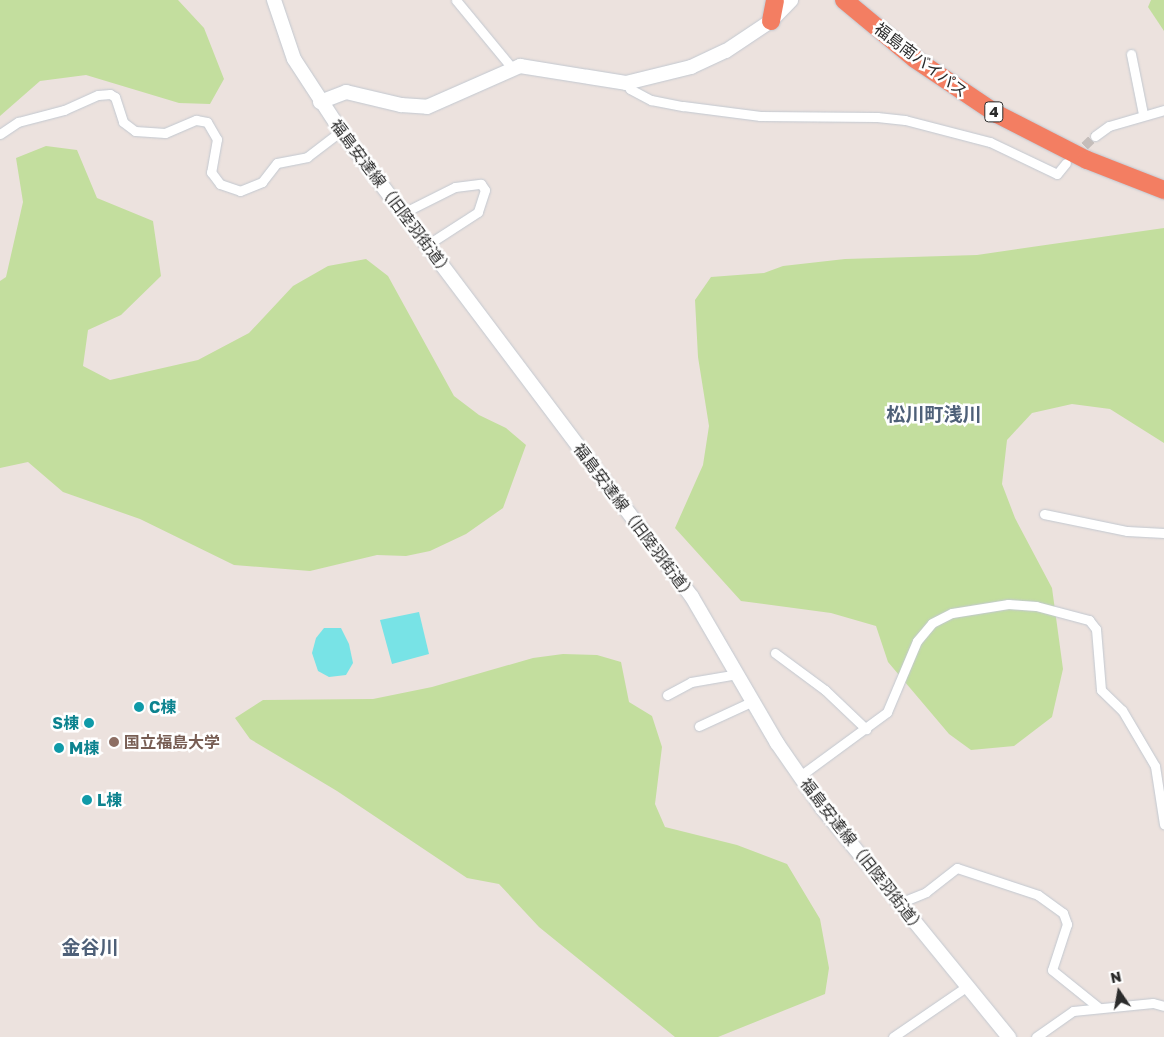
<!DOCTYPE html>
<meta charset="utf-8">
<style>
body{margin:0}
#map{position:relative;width:1164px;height:1037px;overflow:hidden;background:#ece2de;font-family:"Golos Text","Noto Sans JP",sans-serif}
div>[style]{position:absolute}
.green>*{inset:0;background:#c3de9e}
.water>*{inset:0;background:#78e3e6}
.street-tunnel>*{height:9px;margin-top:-4.5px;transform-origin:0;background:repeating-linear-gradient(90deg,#c5bdba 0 9px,transparent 0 13.5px)}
.roads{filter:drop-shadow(0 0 1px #c2c8d0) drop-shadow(0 0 1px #c2c8d0)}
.street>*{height:9px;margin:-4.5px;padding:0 4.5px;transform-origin:4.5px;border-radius:4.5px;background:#fff}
.secondary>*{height:14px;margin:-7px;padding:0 7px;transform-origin:7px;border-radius:7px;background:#fff}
.highway>*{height:18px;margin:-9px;padding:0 9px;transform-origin:9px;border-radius:9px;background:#f37e62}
.dots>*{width:14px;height:14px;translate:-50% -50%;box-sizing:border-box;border:2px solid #fff;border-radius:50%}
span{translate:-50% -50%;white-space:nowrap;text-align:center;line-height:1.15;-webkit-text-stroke:5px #fff;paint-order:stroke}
.shield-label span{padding:1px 4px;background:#fff;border:1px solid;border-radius:4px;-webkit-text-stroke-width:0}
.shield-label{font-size:15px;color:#2b2b2b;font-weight:700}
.street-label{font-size:16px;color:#2b2b2b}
.culture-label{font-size:16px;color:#0d838f;font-weight:700}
.left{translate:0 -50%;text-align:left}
.right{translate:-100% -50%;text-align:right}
.education-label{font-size:16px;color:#785e54;font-weight:700}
.quarter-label{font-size:19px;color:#4e6078;font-weight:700}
.north{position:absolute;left:1094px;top:967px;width:50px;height:50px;-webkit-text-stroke:4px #fff;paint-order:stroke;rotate:348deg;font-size:14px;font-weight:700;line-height:20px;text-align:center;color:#2b2b2b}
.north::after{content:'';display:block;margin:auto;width:18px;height:22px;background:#2b2b2b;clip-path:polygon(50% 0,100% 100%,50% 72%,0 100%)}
</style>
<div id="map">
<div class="green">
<div style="clip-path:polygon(0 0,178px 0,204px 28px,224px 79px,210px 104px,179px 103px,86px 75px,40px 81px,0 116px)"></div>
<div style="clip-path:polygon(1151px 0,1164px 0,1164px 31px,1148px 7px)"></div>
<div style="clip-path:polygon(46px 146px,77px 150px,97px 198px,153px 221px,161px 276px,121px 315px,88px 330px,83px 366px,110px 380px,198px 360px,249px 333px,293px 286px,328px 266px,366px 259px,388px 276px,454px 396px,479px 415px,506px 428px,526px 445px,503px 508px,466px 534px,430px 551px,406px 556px,377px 555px,310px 571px,234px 565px,140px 519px,63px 492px,28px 462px,0 468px,0 281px,6px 277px,23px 202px,16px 158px)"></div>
<div style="clip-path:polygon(1164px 228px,1164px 443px,1110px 409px,1072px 404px,1032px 413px,1007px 440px,1002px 484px,1015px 518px,1052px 588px,1063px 669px,1052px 717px,1014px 746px,971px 750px,949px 734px,888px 662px,876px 626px,831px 613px,741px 601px,675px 528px,703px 465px,709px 426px,698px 357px,695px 300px,711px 277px,764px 273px,783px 266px,845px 259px,977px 255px)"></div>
<div style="clip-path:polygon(563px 654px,597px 655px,621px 662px,629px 702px,652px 716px,662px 747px,655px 804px,665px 827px,737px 845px,787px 864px,820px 919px,829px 968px,825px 994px,718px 1037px,675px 1037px,539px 927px,499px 884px,467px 878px,337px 791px,250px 739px,235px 718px,263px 700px,373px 699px,432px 687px,533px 658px)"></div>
</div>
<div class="water">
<div style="clip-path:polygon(419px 612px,429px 654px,392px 664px,380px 620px)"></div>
<div style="clip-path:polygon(324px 628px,341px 628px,349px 644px,353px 663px,346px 675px,329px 677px,318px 671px,312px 653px,316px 638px)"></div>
</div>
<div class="street-tunnel">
<div style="left:1075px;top:155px;width:28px;rotate:-44deg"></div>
</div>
<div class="roads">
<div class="street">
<div style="left:456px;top:0;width:88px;rotate:50.5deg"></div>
<div style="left:1131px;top:54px;width:61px;rotate:78.7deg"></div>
<div style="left:626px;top:83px;width:7px;rotate:56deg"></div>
<div style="left:630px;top:89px;width:24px;rotate:28deg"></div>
<div style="left:651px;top:100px;width:33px;rotate:11deg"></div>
<div style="left:683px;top:106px;width:78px;rotate:7.4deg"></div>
<div style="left:760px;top:116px;width:117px;rotate:0.5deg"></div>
<div style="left:877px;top:117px;width:28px;rotate:6deg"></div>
<div style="left:905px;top:120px;width:88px;rotate:14.5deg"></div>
<div style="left:990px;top:142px;width:74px;rotate:25.5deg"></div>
<div style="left:1057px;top:174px;width:14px;rotate:-51deg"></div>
<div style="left:0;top:134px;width:22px;rotate:-34deg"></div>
<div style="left:18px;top:122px;width:48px;rotate:-14.6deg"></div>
<div style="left:64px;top:110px;width:37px;rotate:-24deg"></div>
<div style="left:98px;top:95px;width:12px;rotate:-5deg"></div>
<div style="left:110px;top:94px;width:6px;rotate:31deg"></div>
<div style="left:115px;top:97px;width:26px;rotate:72deg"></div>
<div style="left:123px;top:122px;width:15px;rotate:37deg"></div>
<div style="left:135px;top:131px;width:30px;rotate:4deg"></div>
<div style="left:165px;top:133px;width:34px;rotate:-23deg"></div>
<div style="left:196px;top:120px;width:11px;rotate:10deg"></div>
<div style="left:207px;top:122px;width:20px;rotate:60deg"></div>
<div style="left:217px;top:139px;width:34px;rotate:100deg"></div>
<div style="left:211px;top:172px;width:15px;rotate:53deg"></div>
<div style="left:220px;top:184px;width:21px;rotate:19deg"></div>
<div style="left:240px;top:191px;width:24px;rotate:-22deg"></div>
<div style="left:262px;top:182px;width:24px;rotate:-52deg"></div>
<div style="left:277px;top:163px;width:31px;rotate:-11deg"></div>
<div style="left:307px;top:157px;width:43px;rotate:-37.4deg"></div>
<div style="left:1095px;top:136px;width:17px;rotate:-36deg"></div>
<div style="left:1109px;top:126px;width:57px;rotate:-16.2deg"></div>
<div style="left:403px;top:213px;width:58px;rotate:-26.6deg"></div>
<div style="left:455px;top:187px;width:26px;rotate:-7deg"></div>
<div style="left:481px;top:184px;width:7px;rotate:56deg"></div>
<div style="left:485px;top:190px;width:23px;rotate:108deg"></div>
<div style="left:478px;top:212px;width:61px;rotate:147.1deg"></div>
<div style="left:1044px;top:514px;width:85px;rotate:11.6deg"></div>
<div style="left:1127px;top:531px;width:37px;rotate:3deg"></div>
<div style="left:775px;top:653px;width:62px;rotate:36.5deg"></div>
<div style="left:825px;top:690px;width:57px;rotate:43.6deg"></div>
<div style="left:667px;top:695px;width:27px;rotate:-28deg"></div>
<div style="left:691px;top:682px;width:48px;rotate:-9.7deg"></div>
<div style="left:699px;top:726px;width:60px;rotate:-24.8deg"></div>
<div style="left:800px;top:776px;width:108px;rotate:-36.3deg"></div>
<div style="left:887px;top:712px;width:77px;rotate:-67.1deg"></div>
<div style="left:917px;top:641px;width:23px;rotate:-50deg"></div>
<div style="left:932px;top:623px;width:22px;rotate:-27deg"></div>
<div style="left:952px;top:613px;width:57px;rotate:-9.1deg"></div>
<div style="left:1008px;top:604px;width:28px;rotate:4deg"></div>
<div style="left:1036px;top:606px;width:55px;rotate:14.8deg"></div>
<div style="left:1089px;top:620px;width:11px;rotate:52deg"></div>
<div style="left:1096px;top:629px;width:61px;rotate:85.3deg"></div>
<div style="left:1101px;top:690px;width:29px;rotate:44deg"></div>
<div style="left:1122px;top:710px;width:65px;rotate:59.5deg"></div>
<div style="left:1155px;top:766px;width:59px;rotate:81.2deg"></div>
<div style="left:897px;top:904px;width:31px;rotate:-22deg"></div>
<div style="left:926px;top:892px;width:39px;rotate:-38deg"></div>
<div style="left:957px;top:868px;width:85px;rotate:18.4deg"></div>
<div style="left:1038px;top:895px;width:31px;rotate:36deg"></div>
<div style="left:1063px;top:913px;width:12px;rotate:70deg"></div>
<div style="left:1067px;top:924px;width:48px;rotate:108.1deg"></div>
<div style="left:1052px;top:970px;width:59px;rotate:38.8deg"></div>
<div style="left:893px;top:1037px;width:88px;rotate:-34.4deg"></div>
<div style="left:1036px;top:1037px;width:45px;rotate:-35.1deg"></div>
<div style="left:1073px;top:1011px;width:80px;rotate:-5.7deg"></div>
<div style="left:1153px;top:1003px;width:11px;rotate:15deg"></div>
</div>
<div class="secondary">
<div style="left:274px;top:0;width:62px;rotate:71.3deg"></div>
<div style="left:294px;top:59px;width:86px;rotate:56.9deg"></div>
<div style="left:341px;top:131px;width:583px;rotate:53.01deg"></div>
<div style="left:692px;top:597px;width:169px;rotate:59.8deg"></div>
<div style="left:777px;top:743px;width:79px;rotate:55.3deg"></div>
<div style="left:822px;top:808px;width:296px;rotate:50.8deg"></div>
<div style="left:320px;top:102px;width:28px;rotate:-21deg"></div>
<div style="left:346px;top:92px;width:57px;rotate:13.3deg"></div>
<div style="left:401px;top:105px;width:26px;rotate:4deg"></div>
<div style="left:427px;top:107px;width:102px;rotate:-23.8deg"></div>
<div style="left:520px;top:66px;width:107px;rotate:9.1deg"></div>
<div style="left:626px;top:83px;width:67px;rotate:-13.8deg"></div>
<div style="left:691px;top:67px;width:38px;rotate:-25deg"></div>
<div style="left:726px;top:51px;width:54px;rotate:-33.7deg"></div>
<div style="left:771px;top:21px;width:29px;rotate:-46deg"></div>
</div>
<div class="highway">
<div style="left:844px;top:0;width:92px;rotate:39.7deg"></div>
<div style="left:915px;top:59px;width:99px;rotate:33.9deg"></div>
<div style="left:997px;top:114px;width:101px;rotate:27.1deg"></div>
<div style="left:1087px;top:160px;width:83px;rotate:21.3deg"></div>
<div style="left:771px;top:21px;width:21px;rotate:-79deg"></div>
</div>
</div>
<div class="dots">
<div style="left:139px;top:707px;background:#0f9aa8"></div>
<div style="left:89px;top:723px;background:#0f9aa8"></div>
<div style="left:114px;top:742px;background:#8d6e63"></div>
<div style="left:59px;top:748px;background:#0f9aa8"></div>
<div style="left:87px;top:800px;background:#0f9aa8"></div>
</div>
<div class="shield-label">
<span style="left:994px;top:112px">4</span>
</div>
<div class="street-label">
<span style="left:921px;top:60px;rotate:37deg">福島南バイパス</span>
<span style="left:392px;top:198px;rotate:53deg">福島安達線（旧陸羽街道）</span>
<span style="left:635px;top:522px;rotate:53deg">福島安達線（旧陸羽街道）</span>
<span style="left:863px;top:856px;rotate:52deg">福島安達線（旧陸羽街道）</span>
</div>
<div class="culture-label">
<span class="left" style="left:149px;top:707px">C棟</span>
<span class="right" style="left:79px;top:723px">S棟</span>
<span class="left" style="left:69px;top:748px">M棟</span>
<span class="left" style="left:97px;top:800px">L棟</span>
</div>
<div class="education-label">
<span class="left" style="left:124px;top:742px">国立福島大学</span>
</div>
<div class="quarter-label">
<span style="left:934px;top:414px">松川町浅川</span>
<span style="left:90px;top:947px">金谷川</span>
</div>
<div class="north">N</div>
</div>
